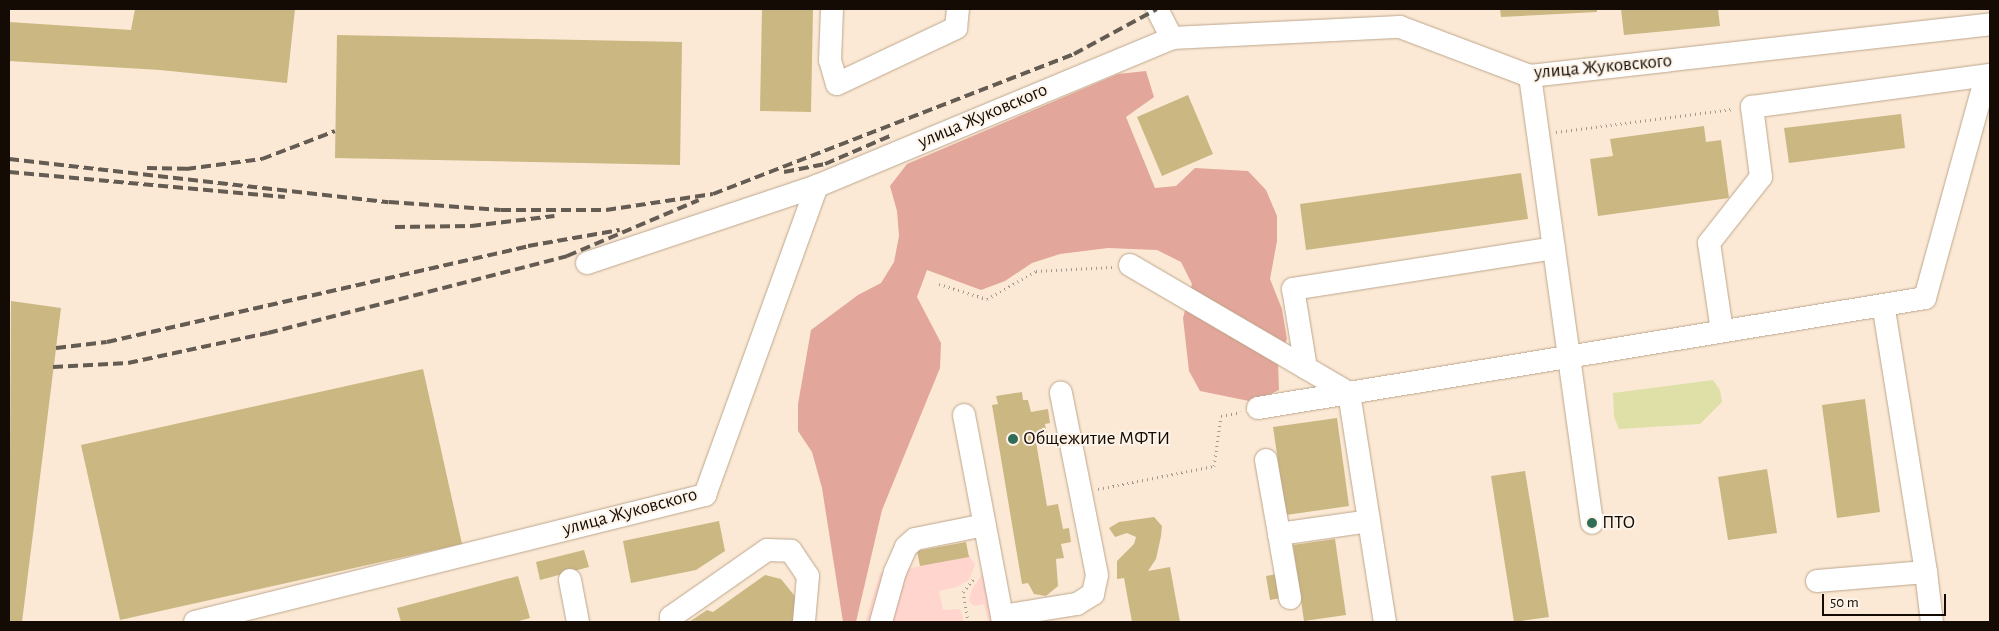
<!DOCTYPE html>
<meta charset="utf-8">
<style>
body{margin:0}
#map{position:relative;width:1999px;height:631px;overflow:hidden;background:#fdf3e8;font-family:"Alegreya Sans",sans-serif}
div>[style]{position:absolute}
.built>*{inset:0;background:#fbe9d5}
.green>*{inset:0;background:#ffd5cd}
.forest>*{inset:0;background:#e2a69a}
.water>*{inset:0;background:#dfe0a8}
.building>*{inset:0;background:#cbb782}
.path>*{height:3px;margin-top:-1.5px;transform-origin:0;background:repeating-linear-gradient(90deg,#a2998f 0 1px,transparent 0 5px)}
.roads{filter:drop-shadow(0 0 1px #bda68c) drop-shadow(0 0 1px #bda68c)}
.minor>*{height:22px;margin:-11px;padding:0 11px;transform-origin:11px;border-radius:11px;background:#fff}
.rail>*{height:4px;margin-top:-2px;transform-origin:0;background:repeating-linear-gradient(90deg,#645b52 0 10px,transparent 0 15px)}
.dots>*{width:14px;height:14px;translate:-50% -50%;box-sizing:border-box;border:2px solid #fdf3e8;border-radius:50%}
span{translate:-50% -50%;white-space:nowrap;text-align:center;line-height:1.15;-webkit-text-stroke:4px #fdf3e8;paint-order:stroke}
.street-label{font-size:19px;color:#140c04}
.poi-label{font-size:19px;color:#140c04}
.left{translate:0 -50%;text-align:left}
.frame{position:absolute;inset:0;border:10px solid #140c04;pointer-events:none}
.scale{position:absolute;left:1822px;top:594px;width:124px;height:22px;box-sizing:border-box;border:2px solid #140c04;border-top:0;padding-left:6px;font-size:15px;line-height:18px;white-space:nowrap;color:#140c04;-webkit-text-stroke:4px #fdf3e8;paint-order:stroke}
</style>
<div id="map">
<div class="built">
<div style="clip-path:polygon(9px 9px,1990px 9px,1990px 622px,9px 622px)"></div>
</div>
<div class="green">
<div style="clip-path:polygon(969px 555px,975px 565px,969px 580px,957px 587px,939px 591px,943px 610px,960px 609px,964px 622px,890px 622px,903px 570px)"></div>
<div style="clip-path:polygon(986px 568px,995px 622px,984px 622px,988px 621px,984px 604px,974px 606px,969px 601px,972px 589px)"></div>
<div style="clip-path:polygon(885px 572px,872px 622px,865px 622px,880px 573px)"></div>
</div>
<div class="forest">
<div style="clip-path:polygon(1146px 71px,1154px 97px,1126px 117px,1155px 188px,1176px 186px,1195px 168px,1248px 171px,1266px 190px,1277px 216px,1277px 241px,1270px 279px,1282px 309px,1287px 339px,1278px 362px,1279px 390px,1254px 402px,1200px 391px,1189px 371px,1183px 318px,1192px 284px,1181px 262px,1157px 250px,1108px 248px,1060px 254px,1032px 263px,1005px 281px,981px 290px,927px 270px,917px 297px,941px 343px,940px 368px,882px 510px,856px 622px,843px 622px,822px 488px,812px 452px,798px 431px,798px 404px,811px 330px,858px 295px,881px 283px,894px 262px,899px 236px,897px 211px,890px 186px,907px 164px,1118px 74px)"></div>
</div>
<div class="water">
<div style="clip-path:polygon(1713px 380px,1720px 390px,1722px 402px,1700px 424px,1619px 429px,1614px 417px,1613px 393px)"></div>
</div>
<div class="building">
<div style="clip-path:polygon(135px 9px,295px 9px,287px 83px,160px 70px,9px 61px,9px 22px,131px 30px)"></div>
<div style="clip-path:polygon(762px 9px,813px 9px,811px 112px,760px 111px)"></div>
<div style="clip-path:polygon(1500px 9px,1597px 9px,1597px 12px,1501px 17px)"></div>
<div style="clip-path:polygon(1621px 9px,1718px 9px,1720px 26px,1624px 35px)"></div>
<div style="clip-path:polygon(337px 35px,682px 42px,680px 165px,335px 158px)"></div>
<div style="clip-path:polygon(1188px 95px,1213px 154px,1162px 176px,1137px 117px)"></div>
<div style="clip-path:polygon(1901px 114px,1905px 148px,1789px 163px,1784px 128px)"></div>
<div style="clip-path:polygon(1704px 126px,1706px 142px,1721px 140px,1729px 198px,1598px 216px,1590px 159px,1613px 156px,1610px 139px)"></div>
<div style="clip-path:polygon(1521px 173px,1528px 219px,1306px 250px,1300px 204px)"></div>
<div style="clip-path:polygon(11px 301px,61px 308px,22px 622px,9px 622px)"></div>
<div style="clip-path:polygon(423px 369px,462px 544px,120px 620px,81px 445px)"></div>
<div style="clip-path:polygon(1022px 392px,1023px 400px,1028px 400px,1031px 412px,1048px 409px,1050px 423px,1045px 424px,1048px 440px,1036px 442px,1047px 506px,1058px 504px,1063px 529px,1069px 528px,1071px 542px,1061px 544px,1064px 558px,1056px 559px,1058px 586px,1046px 596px,1034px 594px,1028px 583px,1022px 584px,992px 405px,998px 404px,996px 396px)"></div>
<div style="clip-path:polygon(1865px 399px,1880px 512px,1837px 518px,1822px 405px)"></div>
<div style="clip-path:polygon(1337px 418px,1349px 506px,1286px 515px,1273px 427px)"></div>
<div style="clip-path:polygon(1767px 469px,1777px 533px,1728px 540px,1718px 477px)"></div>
<div style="clip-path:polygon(1525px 471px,1549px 617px,1514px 622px,1491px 476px)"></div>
<div style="clip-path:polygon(1154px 517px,1162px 526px,1161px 536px,1156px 559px,1148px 571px,1170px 567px,1180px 622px,1132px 622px,1124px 578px,1117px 579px,1117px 561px,1134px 544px,1136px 537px,1127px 533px,1115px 537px,1109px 528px,1119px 522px)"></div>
<div style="clip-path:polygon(719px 521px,725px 551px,696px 570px,631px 583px,623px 541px)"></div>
<div style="clip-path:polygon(1335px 539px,1346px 615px,1304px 621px,1293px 545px)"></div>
<div style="clip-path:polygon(966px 542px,969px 557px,920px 566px,917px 551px)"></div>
<div style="clip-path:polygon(584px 550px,589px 567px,540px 580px,536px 562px)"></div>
<div style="clip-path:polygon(1283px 573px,1286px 597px,1270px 600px,1266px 576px)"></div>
<div style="clip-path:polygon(765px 575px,781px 579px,798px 600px,794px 622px,689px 622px,707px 610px,713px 612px)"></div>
<div style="clip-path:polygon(518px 576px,530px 618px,515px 622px,401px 622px,397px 608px)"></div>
</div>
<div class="path">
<div style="left:1556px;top:132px;width:178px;rotate:-7.4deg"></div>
<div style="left:939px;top:284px;width:50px;rotate:17.4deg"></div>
<div style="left:987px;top:299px;width:56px;rotate:-29.7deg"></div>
<div style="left:1036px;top:271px;width:76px;rotate:-3deg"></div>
<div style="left:1098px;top:489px;width:118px;rotate:-11.2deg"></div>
<div style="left:1214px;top:466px;width:50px;rotate:-82deg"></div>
<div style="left:1221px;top:416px;width:20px;rotate:-11deg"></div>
<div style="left:968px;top:622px;width:30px;rotate:-99deg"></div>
<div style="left:963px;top:592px;width:19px;rotate:-51deg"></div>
</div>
<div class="roads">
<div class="minor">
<div style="left:832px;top:9px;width:51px;rotate:92.2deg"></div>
<div style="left:830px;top:60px;width:25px;rotate:74deg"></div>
<div style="left:837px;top:84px;width:132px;rotate:-25.2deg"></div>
<div style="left:956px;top:28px;width:19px;rotate:-84deg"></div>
<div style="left:1157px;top:9px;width:33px;rotate:63deg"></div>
<div style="left:1530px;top:76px;width:451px;rotate:82.1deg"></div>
<div style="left:587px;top:263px;width:243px;rotate:-18.5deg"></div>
<div style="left:1130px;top:265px;width:254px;rotate:30.3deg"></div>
<div style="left:1349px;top:393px;width:232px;rotate:81.1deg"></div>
<div style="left:1722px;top:331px;width:89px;rotate:-98.4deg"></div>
<div style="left:1709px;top:243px;width:84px;rotate:-51.8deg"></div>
<div style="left:1761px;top:177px;width:71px;rotate:-97.3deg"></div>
<div style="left:1752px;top:107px;width:240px;rotate:-7.7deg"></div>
<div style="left:1306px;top:368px;width:80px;rotate:-99.3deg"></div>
<div style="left:1293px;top:289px;width:264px;rotate:-8.9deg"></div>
<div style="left:1258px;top:408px;width:676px;rotate:-9.36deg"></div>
<div style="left:1925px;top:298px;width:230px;rotate:-74.6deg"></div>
<div style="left:964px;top:415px;width:205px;rotate:79.3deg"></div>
<div style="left:1002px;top:616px;width:76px;rotate:-9.1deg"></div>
<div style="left:1077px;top:604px;width:19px;rotate:-32deg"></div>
<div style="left:1093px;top:594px;width:19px;rotate:-78deg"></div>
<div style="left:1097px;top:575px;width:186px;rotate:-101.2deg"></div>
<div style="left:1266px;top:460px;width:75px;rotate:80deg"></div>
<div style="left:1279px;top:534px;width:91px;rotate:-8.2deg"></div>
<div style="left:1279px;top:534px;width:65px;rotate:80.2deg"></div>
<div style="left:1926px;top:572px;width:50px;rotate:83.2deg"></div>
<div style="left:570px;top:580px;width:43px;rotate:79.2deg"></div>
<div style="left:1817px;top:581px;width:109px;rotate:-4.7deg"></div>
<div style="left:1926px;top:572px;width:270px;rotate:-99.1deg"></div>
<div style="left:195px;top:622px;width:526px;rotate:-13.98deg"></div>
<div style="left:705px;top:495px;width:329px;rotate:-70.1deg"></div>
<div style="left:817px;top:186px;width:385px;rotate:-22.6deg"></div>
<div style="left:1172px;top:38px;width:228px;rotate:-2.8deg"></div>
<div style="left:1400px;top:27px;width:139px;rotate:20.7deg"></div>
<div style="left:1530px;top:76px;width:463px;rotate:-6.4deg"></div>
<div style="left:671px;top:622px;width:5px;rotate:-90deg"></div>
<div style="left:671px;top:617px;width:117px;rotate:-34.9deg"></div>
<div style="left:767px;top:550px;width:24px;rotate:2deg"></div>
<div style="left:791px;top:551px;width:30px;rotate:56deg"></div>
<div style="left:808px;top:576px;width:46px;rotate:95deg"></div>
<div style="left:881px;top:622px;width:52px;rotate:-74.4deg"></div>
<div style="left:895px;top:572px;width:27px;rotate:-66deg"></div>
<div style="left:906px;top:547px;width:12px;rotate:-42deg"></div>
<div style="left:915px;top:539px;width:71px;rotate:-11.3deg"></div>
</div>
</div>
<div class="rail">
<div style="left:9px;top:159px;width:382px;rotate:6.5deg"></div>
<div style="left:389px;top:202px;width:112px;rotate:4.1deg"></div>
<div style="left:501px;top:210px;width:105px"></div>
<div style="left:606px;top:210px;width:108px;rotate:-8.5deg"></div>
<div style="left:713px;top:194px;width:387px;rotate:-21.2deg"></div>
<div style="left:1074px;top:54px;width:94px;rotate:-28.5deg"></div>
<div style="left:147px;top:168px;width:39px;rotate:1deg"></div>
<div style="left:186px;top:169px;width:77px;rotate:-7.5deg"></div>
<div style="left:262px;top:159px;width:78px;rotate:-21deg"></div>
<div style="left:9px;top:172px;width:277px;rotate:5.2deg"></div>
<div style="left:784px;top:172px;width:42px;rotate:-11deg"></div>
<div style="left:825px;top:164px;width:71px;rotate:-23.3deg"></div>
<div style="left:395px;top:227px;width:76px;rotate:-0.8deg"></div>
<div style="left:471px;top:226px;width:84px;rotate:-6.9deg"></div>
<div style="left:56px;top:348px;width:51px;rotate:-6.7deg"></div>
<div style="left:107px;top:342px;width:432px;rotate:-12.8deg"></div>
<div style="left:528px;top:246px;width:93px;rotate:-9.9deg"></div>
<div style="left:53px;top:367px;width:75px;rotate:-3.1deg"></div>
<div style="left:128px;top:363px;width:143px;rotate:-12.1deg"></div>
<div style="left:268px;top:333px;width:309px;rotate:-14.4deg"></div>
<div style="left:567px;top:256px;width:143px;rotate:-23deg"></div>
</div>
<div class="dots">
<div style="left:1013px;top:439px;background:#316c56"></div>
<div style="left:1592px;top:523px;background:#316c56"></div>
</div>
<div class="street-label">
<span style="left:1603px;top:67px;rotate:-5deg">улица Жуковского</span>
<span style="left:983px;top:116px;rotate:-23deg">улица Жуковского</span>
<span style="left:630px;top:512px;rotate:-15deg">улица Жуковского</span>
</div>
<div class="poi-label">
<span class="left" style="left:1023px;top:439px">Общежитие МФТИ</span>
<span class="left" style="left:1602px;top:523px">ПТО</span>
</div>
<div class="frame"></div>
<div class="scale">50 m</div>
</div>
